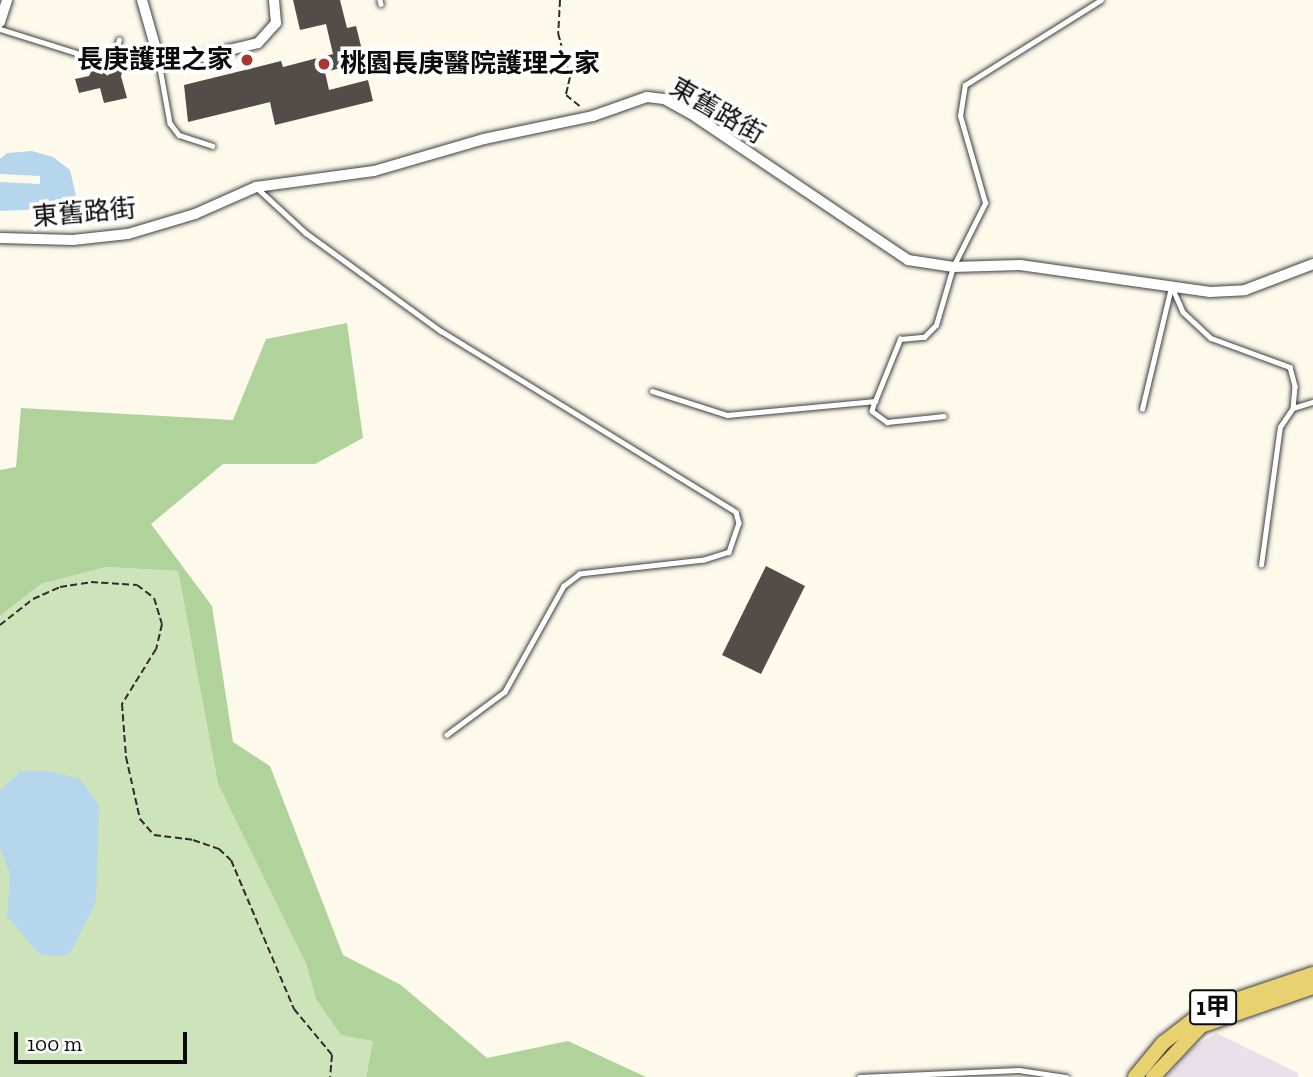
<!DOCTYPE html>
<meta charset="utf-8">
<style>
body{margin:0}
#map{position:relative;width:1313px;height:1077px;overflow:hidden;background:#fdfaec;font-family:"Zilla Slab","Noto Sans TC",serif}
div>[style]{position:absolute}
.industrial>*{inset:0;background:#e9e0e9}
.green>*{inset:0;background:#cde3ba}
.forest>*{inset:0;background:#b0d29b}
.water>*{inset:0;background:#b6d6ee}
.building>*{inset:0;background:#534d49}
.path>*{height:2px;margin-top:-1px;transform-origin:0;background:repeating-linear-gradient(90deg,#2d2d2d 0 7px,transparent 0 10.5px)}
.roads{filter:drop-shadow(0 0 2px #3e3e3e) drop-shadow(0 0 2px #3e3e3e)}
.lane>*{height:4.5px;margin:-2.25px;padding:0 2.25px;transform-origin:2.25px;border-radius:2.25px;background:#fff}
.street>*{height:10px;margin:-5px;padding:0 5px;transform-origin:5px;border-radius:5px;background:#fff}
.primary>*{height:14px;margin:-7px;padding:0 7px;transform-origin:7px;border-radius:7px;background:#e8d270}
.dots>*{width:19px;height:19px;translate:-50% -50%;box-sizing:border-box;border:4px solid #fff;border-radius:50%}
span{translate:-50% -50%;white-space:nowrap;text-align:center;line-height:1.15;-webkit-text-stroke:7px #fff;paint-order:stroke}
.shield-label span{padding:2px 5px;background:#fff;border:2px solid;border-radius:5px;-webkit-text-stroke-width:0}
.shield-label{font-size:24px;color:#0b0b0b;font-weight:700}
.poi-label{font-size:26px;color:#0b0b0b;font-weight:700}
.right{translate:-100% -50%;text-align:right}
.left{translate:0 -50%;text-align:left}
.street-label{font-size:26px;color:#0b0b0b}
.scale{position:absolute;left:14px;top:1032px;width:173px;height:32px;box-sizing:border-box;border:4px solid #0b0b0b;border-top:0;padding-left:9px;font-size:21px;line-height:24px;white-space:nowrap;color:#0b0b0b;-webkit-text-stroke:5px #fff;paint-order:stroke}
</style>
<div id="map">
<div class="industrial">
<div style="clip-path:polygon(1216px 1033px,1298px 1073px,1298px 1077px,1166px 1077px,1191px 1049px)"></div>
</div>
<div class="green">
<div style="clip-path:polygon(106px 567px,178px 571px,218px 784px,306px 964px,316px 999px,373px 1041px,366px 1077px,0 1077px,0 616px,41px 584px)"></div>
</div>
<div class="forest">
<div style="clip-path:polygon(347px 323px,363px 438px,315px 464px,223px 464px,151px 524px,212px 606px,233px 742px,270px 766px,343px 955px,401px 985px,487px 1058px,568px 1041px,646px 1077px,366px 1077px,373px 1041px,341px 1035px,316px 999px,306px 964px,218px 784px,178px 571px,106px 567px,41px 584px,0 616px,0 470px,16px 467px,21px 408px,233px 420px,266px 339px)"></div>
</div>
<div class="water">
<div style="clip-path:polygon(32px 151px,53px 157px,70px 170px,77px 200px,70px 208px,0 211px,0 182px,40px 184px,40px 176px,0 174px,0 159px,7px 153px)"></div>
<div style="clip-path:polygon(21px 771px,47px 771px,80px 779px,99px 805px,96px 902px,71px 952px,61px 956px,40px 955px,7px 916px,10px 875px,0 847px,0 790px)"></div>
</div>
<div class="building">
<div style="clip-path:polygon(293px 0,340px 0,347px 28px,356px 26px,365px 62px,325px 72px,329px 90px,368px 80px,373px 101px,275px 125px,270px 102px,188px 122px,184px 85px,281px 61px,283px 67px,333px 54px,326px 24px,300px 30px)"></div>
<div style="clip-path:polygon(120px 53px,127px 55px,121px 76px,127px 98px,104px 103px,100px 88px,79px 93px,75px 79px,89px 76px,93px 68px,113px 72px)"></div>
<div style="clip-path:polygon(766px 566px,805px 586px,761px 674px,722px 655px)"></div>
</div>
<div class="path">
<div style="left:560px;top:0;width:33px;rotate:93deg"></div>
<div style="left:558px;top:33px;width:46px;rotate:74.7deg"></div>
<div style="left:570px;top:77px;width:18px;rotate:103deg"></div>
<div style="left:566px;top:95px;width:19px;rotate:39deg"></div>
<div style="left:0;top:625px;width:42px;rotate:-38.2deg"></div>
<div style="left:33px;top:599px;width:30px;rotate:-24deg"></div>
<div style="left:60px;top:587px;width:31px;rotate:-9deg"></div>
<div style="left:91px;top:582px;width:46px;rotate:3.7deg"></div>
<div style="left:137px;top:585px;width:21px;rotate:37deg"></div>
<div style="left:154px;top:598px;width:27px;rotate:73deg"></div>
<div style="left:162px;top:624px;width:26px;rotate:103deg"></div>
<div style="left:156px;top:649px;width:65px;rotate:121.7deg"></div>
<div style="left:122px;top:704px;width:53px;rotate:85.7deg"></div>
<div style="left:126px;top:757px;width:64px;rotate:77.3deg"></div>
<div style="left:140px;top:819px;width:21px;rotate:49deg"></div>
<div style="left:154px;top:835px;width:39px;rotate:7deg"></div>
<div style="left:193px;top:840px;width:28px;rotate:19deg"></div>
<div style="left:219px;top:849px;width:16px;rotate:43deg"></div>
<div style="left:231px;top:860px;width:162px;rotate:67.1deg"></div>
<div style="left:294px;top:1009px;width:60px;rotate:50.4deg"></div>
<div style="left:332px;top:1055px;width:22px;rotate:95deg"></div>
</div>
<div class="roads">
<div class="lane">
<div style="left:380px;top:0;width:4px;rotate:76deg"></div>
<div style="left:0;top:29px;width:117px;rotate:17.4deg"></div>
<div style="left:112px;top:64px;width:25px;rotate:-74deg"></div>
<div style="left:158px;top:57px;width:67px;rotate:79.7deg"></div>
<div style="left:170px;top:123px;width:15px;rotate:53deg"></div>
<div style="left:179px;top:135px;width:35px;rotate:18deg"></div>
<div style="left:256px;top:187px;width:68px;rotate:42.6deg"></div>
<div style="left:306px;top:233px;width:167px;rotate:36deg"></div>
<div style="left:441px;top:331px;width:346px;rotate:31.5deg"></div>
<div style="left:736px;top:512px;width:11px;rotate:75deg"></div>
<div style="left:739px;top:523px;width:31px;rotate:109deg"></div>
<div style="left:729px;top:552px;width:26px;rotate:162deg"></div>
<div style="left:704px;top:560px;width:125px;rotate:173.6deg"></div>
<div style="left:580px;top:574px;width:20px;rotate:143deg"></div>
<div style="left:564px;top:586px;width:121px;rotate:119.1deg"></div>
<div style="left:505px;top:692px;width:72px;rotate:143.4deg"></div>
<div style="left:1172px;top:287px;width:27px;rotate:66deg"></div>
<div style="left:1183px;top:312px;width:38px;rotate:43deg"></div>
<div style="left:1211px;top:338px;width:84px;rotate:20.2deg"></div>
<div style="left:1290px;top:367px;width:20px;rotate:75deg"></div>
<div style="left:1295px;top:386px;width:22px;rotate:95deg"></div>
<div style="left:1293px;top:408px;width:21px;rotate:-17deg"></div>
<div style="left:652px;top:391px;width:79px;rotate:17.7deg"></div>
<div style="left:727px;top:415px;width:149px;rotate:-5.4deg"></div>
<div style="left:875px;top:401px;width:67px;rotate:-68deg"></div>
<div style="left:900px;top:339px;width:24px;rotate:-5deg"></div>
<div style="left:924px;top:337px;width:17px;rotate:-45deg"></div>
<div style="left:936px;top:325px;width:60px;rotate:-73.7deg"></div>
<div style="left:953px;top:267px;width:72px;rotate:-63.4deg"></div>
<div style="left:985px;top:203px;width:91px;rotate:-106deg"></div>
<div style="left:960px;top:116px;width:31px;rotate:-81deg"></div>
<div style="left:965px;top:85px;width:160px;rotate:-32deg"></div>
<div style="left:875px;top:401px;width:10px;rotate:107deg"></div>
<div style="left:872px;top:411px;width:19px;rotate:36deg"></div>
<div style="left:887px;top:422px;width:57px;rotate:-6deg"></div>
<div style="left:1142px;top:409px;width:125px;rotate:-76.6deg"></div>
<div style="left:1261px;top:565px;width:139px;rotate:-82.2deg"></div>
<div style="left:1280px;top:427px;width:23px;rotate:-56deg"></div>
<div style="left:859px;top:1077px;width:160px;rotate:-2.5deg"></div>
<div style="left:1019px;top:1070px;width:48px;rotate:8.5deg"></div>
</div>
<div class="street">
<div style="left:142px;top:0;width:58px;rotate:74.1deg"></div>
<div style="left:158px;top:56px;width:22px;rotate:16deg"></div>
<div style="left:179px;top:62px;width:81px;rotate:-13.5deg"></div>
<div style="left:258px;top:43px;width:27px;rotate:-48deg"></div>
<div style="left:276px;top:23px;width:23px;rotate:-95deg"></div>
<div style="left:0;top:22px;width:23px;rotate:-72deg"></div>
<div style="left:0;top:238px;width:73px;rotate:1.6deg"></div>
<div style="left:73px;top:240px;width:55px;rotate:-6.2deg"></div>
<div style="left:128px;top:234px;width:70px;rotate:-16.6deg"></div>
<div style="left:195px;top:214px;width:67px;rotate:-23.9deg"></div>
<div style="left:256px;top:187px;width:119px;rotate:-7.7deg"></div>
<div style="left:374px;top:171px;width:115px;rotate:-16.2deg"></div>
<div style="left:484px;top:139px;width:111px;rotate:-11.9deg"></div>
<div style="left:593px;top:116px;width:57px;rotate:-19.4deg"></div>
<div style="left:647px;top:97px;width:17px;rotate:7deg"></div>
<div style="left:664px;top:99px;width:37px;rotate:29deg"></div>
<div style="left:696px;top:117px;width:256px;rotate:34deg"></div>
<div style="left:908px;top:260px;width:46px;rotate:8.8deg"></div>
<div style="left:953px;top:267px;width:67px;rotate:-1.7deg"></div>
<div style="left:1020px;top:265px;width:192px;rotate:8.1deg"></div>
<div style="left:1210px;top:292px;width:35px;rotate:-3deg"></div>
<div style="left:1245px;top:290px;width:73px;rotate:-20.9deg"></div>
</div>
<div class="primary">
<div style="left:1135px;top:1077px;width:44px;rotate:-50.5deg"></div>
<div style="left:1163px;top:1043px;width:54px;rotate:-37.5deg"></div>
<div style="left:1206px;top:1010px;width:113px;rotate:-18.6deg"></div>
<div style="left:1153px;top:1077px;width:70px;rotate:-46.7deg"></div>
<div style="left:1201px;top:1026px;width:119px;rotate:-19.2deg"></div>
</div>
</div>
<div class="dots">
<div style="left:247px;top:60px;background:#aa3634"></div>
<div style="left:324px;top:64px;background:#aa3634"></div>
</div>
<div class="shield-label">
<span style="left:1213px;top:1007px">1甲</span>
</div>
<div class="poi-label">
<span class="right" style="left:233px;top:60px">長庚護理之家</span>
<span class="left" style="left:340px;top:64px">桃園長庚醫院護理之家</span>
</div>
<div class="street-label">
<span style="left:717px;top:111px;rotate:30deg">東舊路街</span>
<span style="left:84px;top:213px;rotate:-5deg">東舊路街</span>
</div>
<div class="scale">100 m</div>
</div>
